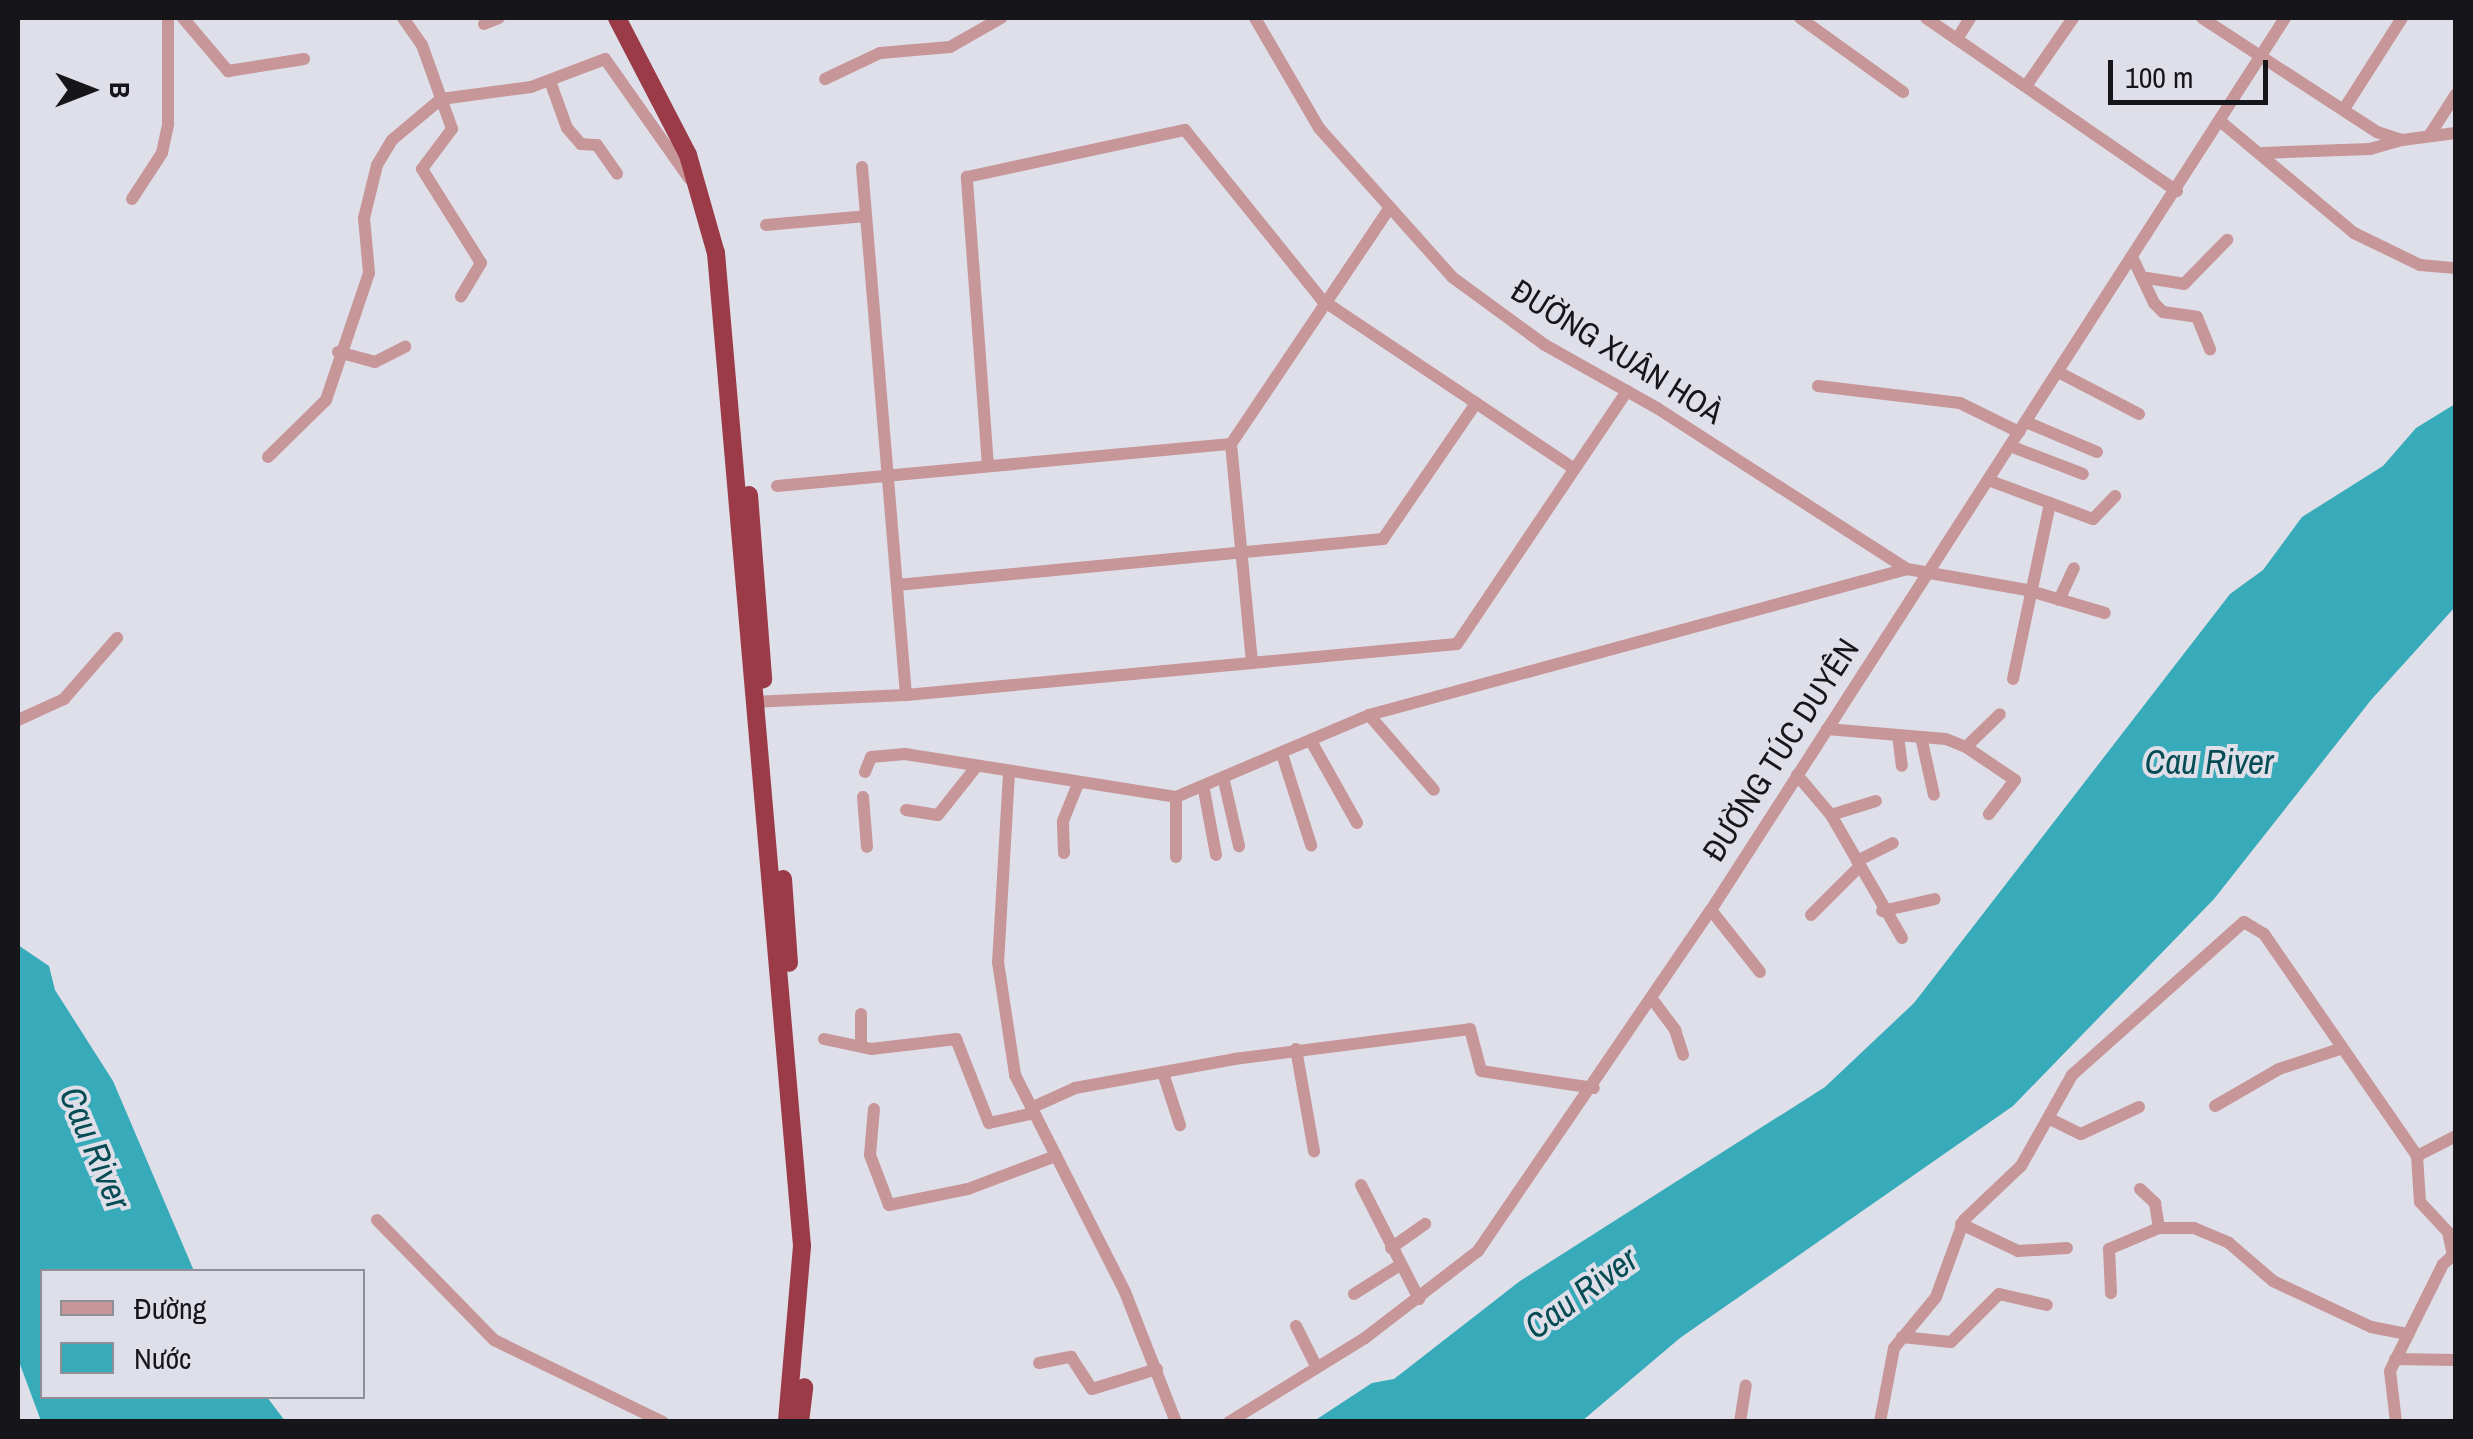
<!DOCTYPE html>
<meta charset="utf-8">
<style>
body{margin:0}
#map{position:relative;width:2473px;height:1439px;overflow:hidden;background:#dfdfea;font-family:"Archivo Narrow",sans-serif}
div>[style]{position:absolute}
.water>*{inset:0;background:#38abba}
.minor>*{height:12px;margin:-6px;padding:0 6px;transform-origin:6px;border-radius:6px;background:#c69698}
.highway>*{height:18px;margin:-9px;padding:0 9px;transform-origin:9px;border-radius:9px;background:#9b3b47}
span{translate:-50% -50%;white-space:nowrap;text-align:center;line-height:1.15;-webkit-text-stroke:8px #dfdfea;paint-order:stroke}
.street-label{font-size:32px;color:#16161a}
.water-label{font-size:35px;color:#064c54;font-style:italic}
.frame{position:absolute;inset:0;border:20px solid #16161a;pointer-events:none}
.legend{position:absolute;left:40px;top:1269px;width:325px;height:130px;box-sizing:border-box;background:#dfdfea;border:2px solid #8f8f97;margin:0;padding:12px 18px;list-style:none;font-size:30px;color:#16161a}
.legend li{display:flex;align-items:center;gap:20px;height:50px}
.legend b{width:50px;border:2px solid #8f8f97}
.north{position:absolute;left:40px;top:40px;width:100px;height:100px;-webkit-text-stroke:8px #dfdfea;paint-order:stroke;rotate:90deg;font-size:28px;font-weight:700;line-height:40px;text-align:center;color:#16161a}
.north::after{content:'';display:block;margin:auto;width:35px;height:45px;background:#16161a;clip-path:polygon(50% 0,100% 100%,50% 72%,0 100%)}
.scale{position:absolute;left:2108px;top:60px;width:160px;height:45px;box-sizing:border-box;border:5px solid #16161a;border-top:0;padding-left:12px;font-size:30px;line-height:35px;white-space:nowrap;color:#16161a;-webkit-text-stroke:8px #dfdfea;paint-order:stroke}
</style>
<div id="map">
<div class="water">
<div style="clip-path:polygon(2455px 404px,2455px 607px,2371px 700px,2214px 899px,2013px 1106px,1680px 1338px,1582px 1421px,1314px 1421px,1372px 1383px,1394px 1379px,1520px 1281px,1825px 1087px,1914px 1003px,2230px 594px,2263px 570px,2302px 517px,2383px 466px,2416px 428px)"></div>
<div style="clip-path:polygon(18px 945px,49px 966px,55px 990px,113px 1081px,194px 1271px,42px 1272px,42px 1396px,267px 1397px,285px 1421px,41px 1421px,18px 1359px)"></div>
</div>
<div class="minor">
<div style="left:183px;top:18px;width:70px;rotate:49.7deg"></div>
<div style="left:228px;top:71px;width:77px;rotate:-9deg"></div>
<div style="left:403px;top:18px;width:33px;rotate:55deg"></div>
<div style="left:422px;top:45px;width:89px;rotate:70.3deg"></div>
<div style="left:452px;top:129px;width:50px;rotate:126.9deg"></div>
<div style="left:422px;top:169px;width:111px;rotate:57.9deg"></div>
<div style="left:481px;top:263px;width:39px;rotate:121deg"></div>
<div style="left:1255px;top:18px;width:127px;rotate:59.8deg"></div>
<div style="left:1319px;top:128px;width:200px;rotate:48.2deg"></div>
<div style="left:1452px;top:277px;width:115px;rotate:36.2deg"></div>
<div style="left:1545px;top:345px;width:129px;rotate:29.4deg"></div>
<div style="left:1657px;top:408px;width:297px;rotate:32.8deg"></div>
<div style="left:1907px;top:569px;width:122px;rotate:9.9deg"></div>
<div style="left:2027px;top:590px;width:81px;rotate:16.4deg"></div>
<div style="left:1800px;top:18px;width:127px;rotate:35.7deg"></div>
<div style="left:1926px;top:18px;width:305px;rotate:34.6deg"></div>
<div style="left:2202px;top:18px;width:209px;rotate:33.1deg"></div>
<div style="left:2377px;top:132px;width:26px;rotate:18deg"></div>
<div style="left:2402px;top:140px;width:54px;rotate:-7.4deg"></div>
<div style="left:484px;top:24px;width:16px;rotate:-22deg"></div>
<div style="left:1957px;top:39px;width:25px;rotate:-58deg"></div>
<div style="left:825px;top:79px;width:61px;rotate:-25.3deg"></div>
<div style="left:880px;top:53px;width:70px;rotate:-4.9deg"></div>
<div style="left:950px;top:47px;width:59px;rotate:-29.6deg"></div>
<div style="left:550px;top:81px;width:50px;rotate:70.1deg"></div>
<div style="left:567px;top:128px;width:21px;rotate:49deg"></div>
<div style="left:581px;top:144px;width:16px;rotate:4deg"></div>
<div style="left:597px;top:145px;width:35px;rotate:55deg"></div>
<div style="left:2026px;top:86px;width:83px;rotate:-55.3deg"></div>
<div style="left:2344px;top:109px;width:108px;rotate:-57.5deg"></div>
<div style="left:2220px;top:121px;width:175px;rotate:39.9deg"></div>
<div style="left:2354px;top:233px;width:73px;rotate:25.9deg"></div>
<div style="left:2420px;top:265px;width:36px;rotate:5deg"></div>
<div style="left:2429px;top:136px;width:50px;rotate:-57.3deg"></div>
<div style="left:2261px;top:153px;width:109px;rotate:-2.1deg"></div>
<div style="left:2370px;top:149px;width:33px;rotate:-16deg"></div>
<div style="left:862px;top:167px;width:530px;rotate:85.24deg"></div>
<div style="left:132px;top:199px;width:55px;rotate:-56.9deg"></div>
<div style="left:162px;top:153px;width:30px;rotate:-78deg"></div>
<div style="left:168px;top:124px;width:106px;rotate:-90deg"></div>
<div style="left:766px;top:225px;width:100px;rotate:-5.1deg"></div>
<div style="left:2134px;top:261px;width:47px;rotate:64.5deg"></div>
<div style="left:2154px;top:303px;width:13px;rotate:45deg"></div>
<div style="left:2163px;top:312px;width:34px;rotate:8deg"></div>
<div style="left:2197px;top:317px;width:35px;rotate:68deg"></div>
<div style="left:2147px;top:278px;width:37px;rotate:9deg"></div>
<div style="left:2184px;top:284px;width:62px;rotate:-45.7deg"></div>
<div style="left:338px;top:352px;width:38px;rotate:15deg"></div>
<div style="left:375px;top:362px;width:34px;rotate:-27deg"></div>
<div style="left:2060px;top:373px;width:89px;rotate:27.4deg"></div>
<div style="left:1818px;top:386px;width:143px;rotate:6.8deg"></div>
<div style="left:1960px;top:403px;width:66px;rotate:26.2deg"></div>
<div style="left:2026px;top:422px;width:77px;rotate:22.9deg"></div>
<div style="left:1231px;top:444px;width:220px;rotate:84.5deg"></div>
<div style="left:2010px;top:446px;width:78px;rotate:21deg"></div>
<div style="left:268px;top:457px;width:81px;rotate:-44.5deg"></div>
<div style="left:326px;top:400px;width:134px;rotate:-71.3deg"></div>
<div style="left:369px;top:273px;width:55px;rotate:-95.2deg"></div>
<div style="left:364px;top:218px;width:55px;rotate:-76.2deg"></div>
<div style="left:377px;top:165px;width:29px;rotate:-59deg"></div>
<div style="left:392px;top:140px;width:64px;rotate:-39.9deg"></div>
<div style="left:441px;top:99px;width:91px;rotate:-7.6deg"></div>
<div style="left:531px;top:87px;width:79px;rotate:-20.7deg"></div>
<div style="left:605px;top:59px;width:146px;rotate:54.8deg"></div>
<div style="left:988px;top:466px;width:290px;rotate:-94.2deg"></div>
<div style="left:967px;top:177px;width:223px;rotate:-12.2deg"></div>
<div style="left:1185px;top:130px;width:218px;rotate:51.1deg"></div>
<div style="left:1322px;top:300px;width:303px;rotate:33.8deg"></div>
<div style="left:1988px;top:480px;width:112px;rotate:20.4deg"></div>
<div style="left:2093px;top:519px;width:32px;rotate:-46deg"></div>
<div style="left:777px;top:486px;width:456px;rotate:-5.3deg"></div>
<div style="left:1231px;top:444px;width:285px;rotate:-56.1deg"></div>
<div style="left:897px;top:585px;width:488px;rotate:-5.4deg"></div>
<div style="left:1383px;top:539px;width:165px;rotate:-55.6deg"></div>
<div style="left:2059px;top:600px;width:35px;rotate:-65deg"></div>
<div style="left:2013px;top:679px;width:180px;rotate:-78.1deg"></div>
<div style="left:753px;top:702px;width:153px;rotate:-2.6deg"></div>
<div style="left:906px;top:695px;width:553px;rotate:-5.29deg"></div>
<div style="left:1457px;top:644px;width:305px;rotate:-56.1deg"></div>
<div style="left:1369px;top:715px;width:99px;rotate:49.1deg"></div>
<div style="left:18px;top:720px;width:51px;rotate:-24.5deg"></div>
<div style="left:64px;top:699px;width:81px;rotate:-49deg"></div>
<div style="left:1827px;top:729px;width:119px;rotate:4.8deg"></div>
<div style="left:1946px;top:739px;width:22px;rotate:22deg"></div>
<div style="left:1966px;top:747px;width:59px;rotate:34deg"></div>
<div style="left:2015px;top:780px;width:43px;rotate:127.4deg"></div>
<div style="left:1898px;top:735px;width:31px;rotate:83deg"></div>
<div style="left:1921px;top:737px;width:59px;rotate:77.4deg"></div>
<div style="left:1311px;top:741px;width:94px;rotate:60.7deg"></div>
<div style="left:1966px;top:747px;width:47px;rotate:-44.1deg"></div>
<div style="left:1282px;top:754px;width:96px;rotate:72.3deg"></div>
<div style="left:865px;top:772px;width:16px;rotate:-68deg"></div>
<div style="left:871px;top:757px;width:34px;rotate:-5deg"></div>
<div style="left:905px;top:754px;width:274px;rotate:9deg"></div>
<div style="left:1176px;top:797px;width:210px;rotate:-23deg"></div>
<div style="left:1369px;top:715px;width:557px;rotate:-15.18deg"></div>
<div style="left:1009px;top:773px;width:189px;rotate:93.3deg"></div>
<div style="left:998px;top:962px;width:114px;rotate:81.4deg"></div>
<div style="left:1015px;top:1075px;width:243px;rotate:63.1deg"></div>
<div style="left:1125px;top:1292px;width:140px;rotate:68.6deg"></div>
<div style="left:1797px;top:775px;width:52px;rotate:49.6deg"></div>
<div style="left:1831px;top:815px;width:142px;rotate:60deg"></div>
<div style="left:1224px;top:781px;width:67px;rotate:77deg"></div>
<div style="left:1204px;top:790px;width:66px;rotate:79.5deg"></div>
<div style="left:863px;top:797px;width:50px;rotate:85.4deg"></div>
<div style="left:1176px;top:797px;width:60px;rotate:90deg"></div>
<div style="left:906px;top:810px;width:32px;rotate:9deg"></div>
<div style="left:938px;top:815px;width:61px;rotate:-51.6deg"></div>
<div style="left:1831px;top:815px;width:47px;rotate:-17.3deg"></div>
<div style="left:1064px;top:853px;width:32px;rotate:-92deg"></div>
<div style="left:1063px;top:821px;width:38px;rotate:-68deg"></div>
<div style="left:1857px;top:861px;width:40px;rotate:-26.6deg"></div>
<div style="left:1711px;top:910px;width:79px;rotate:51.7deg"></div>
<div style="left:1882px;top:911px;width:54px;rotate:-12.8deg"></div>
<div style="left:1811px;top:915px;width:69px;rotate:-45deg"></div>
<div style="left:1652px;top:999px;width:39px;rotate:53deg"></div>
<div style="left:1675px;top:1030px;width:26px;rotate:72deg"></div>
<div style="left:861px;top:1014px;width:32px;rotate:90deg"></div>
<div style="left:824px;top:1039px;width:48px;rotate:12deg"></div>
<div style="left:871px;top:1049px;width:86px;rotate:-6.7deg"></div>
<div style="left:956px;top:1039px;width:90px;rotate:68.6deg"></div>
<div style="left:989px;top:1123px;width:46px;rotate:-12.5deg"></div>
<div style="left:1296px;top:1049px;width:104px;rotate:80deg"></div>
<div style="left:1163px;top:1073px;width:55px;rotate:71.9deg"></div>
<div style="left:2215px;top:1106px;width:74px;rotate:-30deg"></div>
<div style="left:2279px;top:1069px;width:64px;rotate:-18.2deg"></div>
<div style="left:1031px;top:1108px;width:48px;rotate:-24.4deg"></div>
<div style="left:1075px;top:1088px;width:162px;rotate:-10.3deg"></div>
<div style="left:1234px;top:1059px;width:238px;rotate:-7.2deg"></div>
<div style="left:1470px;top:1029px;width:43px;rotate:75.3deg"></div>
<div style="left:1481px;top:1071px;width:114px;rotate:8.6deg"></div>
<div style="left:874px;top:1109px;width:46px;rotate:95deg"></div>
<div style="left:870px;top:1155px;width:53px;rotate:69.2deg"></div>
<div style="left:889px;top:1205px;width:81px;rotate:-11.4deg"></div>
<div style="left:968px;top:1189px;width:94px;rotate:-20.6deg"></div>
<div style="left:2052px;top:1120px;width:32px;rotate:26deg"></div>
<div style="left:2081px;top:1134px;width:64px;rotate:-25deg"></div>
<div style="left:2417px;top:1156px;width:44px;rotate:-27.1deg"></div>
<div style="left:1361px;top:1185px;width:128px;rotate:63deg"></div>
<div style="left:2140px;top:1189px;width:21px;rotate:43deg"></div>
<div style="left:2155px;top:1203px;width:25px;rotate:81deg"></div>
<div style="left:377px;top:1220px;width:168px;rotate:45.7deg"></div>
<div style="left:494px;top:1340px;width:188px;rotate:25.9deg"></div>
<div style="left:1961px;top:1224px;width:63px;rotate:25.3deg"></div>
<div style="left:2018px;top:1251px;width:49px;rotate:-3.5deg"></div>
<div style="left:1391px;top:1248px;width:42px;rotate:-35.2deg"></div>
<div style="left:2111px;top:1293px;width:44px;rotate:-92.6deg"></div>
<div style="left:2109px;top:1249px;width:54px;rotate:-22.8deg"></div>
<div style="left:2159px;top:1228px;width:35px"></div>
<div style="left:2194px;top:1228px;width:38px;rotate:23deg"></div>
<div style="left:2229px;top:1243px;width:58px;rotate:40.8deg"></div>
<div style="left:2273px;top:1281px;width:108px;rotate:25.1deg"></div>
<div style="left:2371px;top:1327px;width:38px;rotate:11deg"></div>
<div style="left:1354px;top:1294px;width:54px;rotate:-32.2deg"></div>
<div style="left:1296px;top:1326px;width:42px;rotate:63.4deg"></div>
<div style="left:1902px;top:1337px;width:49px;rotate:5.8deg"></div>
<div style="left:1951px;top:1342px;width:68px;rotate:-45deg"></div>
<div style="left:1999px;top:1294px;width:49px;rotate:12.9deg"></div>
<div style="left:2395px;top:1359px;width:61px;rotate:0.9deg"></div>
<div style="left:1039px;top:1363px;width:33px;rotate:-11deg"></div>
<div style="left:1071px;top:1357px;width:38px;rotate:57deg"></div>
<div style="left:1092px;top:1389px;width:68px;rotate:-17.1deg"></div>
<div style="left:1229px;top:1422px;width:160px;rotate:-31.7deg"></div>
<div style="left:1365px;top:1338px;width:143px;rotate:-37.6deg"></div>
<div style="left:1478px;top:1251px;width:413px;rotate:-55.7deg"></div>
<div style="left:1711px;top:910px;width:1061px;rotate:-57.24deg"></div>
<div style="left:1740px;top:1422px;width:37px;rotate:-81deg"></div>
<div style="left:1880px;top:1422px;width:75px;rotate:-79.3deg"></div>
<div style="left:1894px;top:1348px;width:66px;rotate:-50.5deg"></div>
<div style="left:1936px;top:1297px;width:82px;rotate:-70deg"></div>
<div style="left:1964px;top:1220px;width:79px;rotate:-43.5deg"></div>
<div style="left:2021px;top:1166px;width:104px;rotate:-60.7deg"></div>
<div style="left:2072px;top:1075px;width:230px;rotate:-41.7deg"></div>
<div style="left:2244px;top:922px;width:23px;rotate:31deg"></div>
<div style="left:2264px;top:934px;width:270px;rotate:55.4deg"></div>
<div style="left:2417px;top:1156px;width:46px;rotate:86.3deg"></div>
<div style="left:2420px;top:1202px;width:41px;rotate:47deg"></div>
<div style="left:2448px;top:1232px;width:24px;rotate:78deg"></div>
<div style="left:2396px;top:1422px;width:51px;rotate:-96.7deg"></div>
<div style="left:2390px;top:1371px;width:119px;rotate:-63.6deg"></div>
<div style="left:2443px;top:1264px;width:17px;rotate:-40deg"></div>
</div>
<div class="highway">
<div style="left:617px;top:18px;width:154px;rotate:62.6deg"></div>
<div style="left:688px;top:155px;width:102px;rotate:74.1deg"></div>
<div style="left:716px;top:253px;width:997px;rotate:85.05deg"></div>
<div style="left:802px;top:1246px;width:177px;rotate:94.9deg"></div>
<div style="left:749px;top:495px;width:185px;rotate:85.6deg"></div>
<div style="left:783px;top:879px;width:84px;rotate:85.9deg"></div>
<div style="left:800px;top:1422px;width:35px;rotate:-83deg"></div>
</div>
<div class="street-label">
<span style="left:1617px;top:352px;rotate:32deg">ĐƯỜNG XUÂN HOÀ</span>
<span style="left:1781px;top:750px;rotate:-57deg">ĐƯỜNG TÚC DUYÊN</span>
</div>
<div class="water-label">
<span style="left:2209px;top:762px">Cau River</span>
<span style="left:95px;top:1148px;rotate:67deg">Cau River</span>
<span style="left:1581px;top:1293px;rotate:-36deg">Cau River</span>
</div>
<div class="frame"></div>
<ul class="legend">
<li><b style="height:12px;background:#c69698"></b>Đường</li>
<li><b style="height:28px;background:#38abba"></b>Nước</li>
</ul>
<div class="north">B</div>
<div class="scale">100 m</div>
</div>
